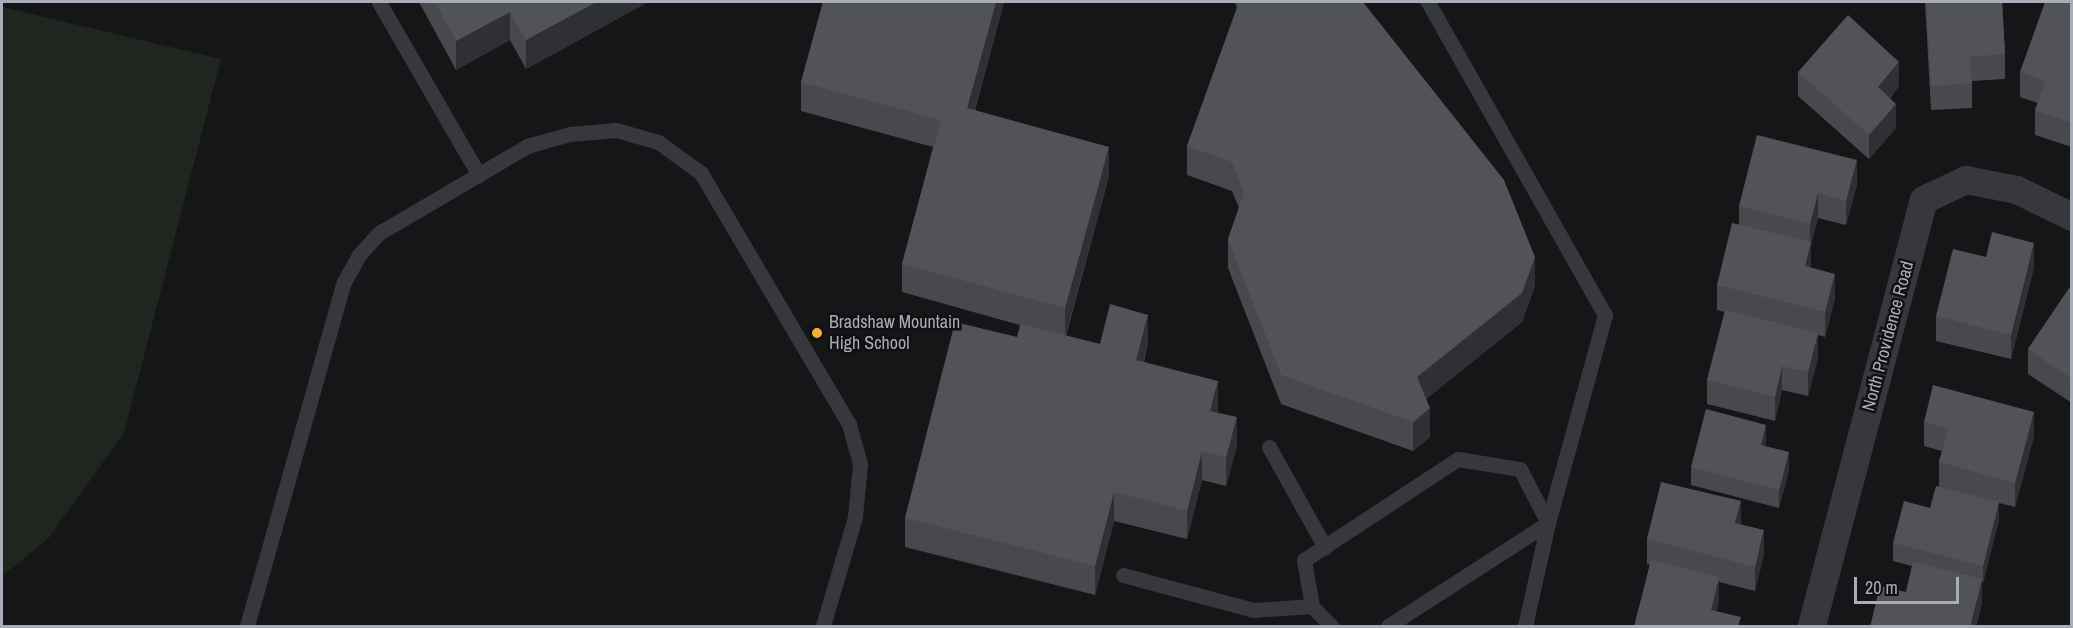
<!DOCTYPE html>
<style>
body{margin:0}
#map{position:relative;width:2073px;height:628px;overflow:hidden;background:#161618;font-family:"Archivo Narrow",sans-serif}
div>[style]{position:absolute}
.green>*{inset:0;background:#1e261f}
.lane>*{height:15px;margin:-7.5px;padding:0 7.5px;transform-origin:7.5px;border-radius:7.5px;background:#37383d}
.street>*{height:28px;margin:-14px;padding:0 14px;transform-origin:14px;border-radius:14px;background:#37383d}
.wall>*{inset:0;background:#47494d}
.shaded-wall>*{inset:0;background:#2f3033}
.building>*{inset:0;background:#525359}
.dots>*{width:16px;height:16px;translate:-50% -50%;box-sizing:border-box;border:3px solid #111113;border-radius:50%}
span{translate:-50% -50%;white-space:nowrap;text-align:center;line-height:1.15;-webkit-text-stroke:5px #111113;paint-order:stroke}
.poi-label{font-size:18px;color:#a8adb8}
.left{translate:0 -50%;text-align:left}
.street-label{font-size:18px;color:#a8adb8}
.frame{position:absolute;inset:0;border:3px solid #a8adb8;pointer-events:none}
.scale{position:absolute;left:1854px;top:577px;width:105px;height:27px;box-sizing:border-box;border:3px solid #a8adb8;border-top:0;padding-left:8px;font-size:18px;line-height:21px;white-space:nowrap;color:#a8adb8;-webkit-text-stroke:4px #111113;paint-order:stroke}
</style>
<div id="map">
<div class="green">
<div style="clip-path:polygon(2px 7px,221px 59px,124px 433px,48px 539px,2px 576px)"></div>
</div>
<div class="lane">
<div style="left:379px;top:2px;width:200px;rotate:60deg"></div>
<div style="left:1269px;top:447px;width:115px;rotate:60.8deg"></div>
<div style="left:1123px;top:575px;width:136px;rotate:15deg"></div>
<div style="left:1254px;top:610px;width:58px;rotate:-3.9deg"></div>
<div style="left:247px;top:626px;width:357px;rotate:-74.3deg"></div>
<div style="left:344px;top:282px;width:31px;rotate:-61deg"></div>
<div style="left:359px;top:255px;width:30px;rotate:-48deg"></div>
<div style="left:379px;top:233px;width:172px;rotate:-30.4deg"></div>
<div style="left:527px;top:146px;width:45px;rotate:-15.6deg"></div>
<div style="left:570px;top:134px;width:46px;rotate:-5deg"></div>
<div style="left:616px;top:130px;width:44px;rotate:15.9deg"></div>
<div style="left:658px;top:142px;width:53px;rotate:35.8deg"></div>
<div style="left:701px;top:173px;width:291px;rotate:59.5deg"></div>
<div style="left:849px;top:424px;width:41px;rotate:74.6deg"></div>
<div style="left:860px;top:464px;width:53px;rotate:95.4deg"></div>
<div style="left:855px;top:517px;width:114px;rotate:106.4deg"></div>
<div style="left:1331px;top:626px;width:28px;rotate:-134deg"></div>
<div style="left:1312px;top:606px;width:47px;rotate:-99.9deg"></div>
<div style="left:1304px;top:560px;width:184px;rotate:-33.3deg"></div>
<div style="left:1458px;top:459px;width:63px;rotate:9.2deg"></div>
<div style="left:1520px;top:469px;width:61px;rotate:62.6deg"></div>
<div style="left:1548px;top:523px;width:106px;rotate:102.6deg"></div>
<div style="left:1388px;top:626px;width:190px;rotate:-32.8deg"></div>
<div style="left:1548px;top:523px;width:216px;rotate:-74.7deg"></div>
<div style="left:1605px;top:315px;width:360px;rotate:-119.5deg"></div>
</div>
<div class="street">
<div style="left:1812px;top:626px;width:440px;rotate:-75.3deg"></div>
<div style="left:1924px;top:200px;width:47px;rotate:-25.5deg"></div>
<div style="left:1966px;top:180px;width:52px;rotate:11.1deg"></div>
<div style="left:2017px;top:190px;width:61px;rotate:26.1deg"></div>
</div>
<div class="wall">
<div style="clip-path:polygon(419px 2px,648px 2px,526px 69px,510px 40px,456px 70px)"></div>
<div style="clip-path:polygon(823px 2px,1004px 2px,975px 110px,1109px 176px,1066px 336px,1100px 344px,1148px 343px,1144px 362px,1218px 409px,1217px 413px,1237px 446px,1226px 486px,1202px 480px,1187px 539px,1114px 521px,1095px 595px,905px 547px,905px 518px,1017px 337px,1020px 325px,902px 292px,902px 264px,933px 147px,801px 111px,801px 82px)"></div>
<div style="clip-path:polygon(1235px 2px,1363px 2px,1535px 286px,1522px 322px,1426px 399px,1430px 437px,1413px 451px,1281px 404px,1228px 268px,1228px 239px,1239px 208px,1232px 191px,1187px 175px,1187px 146px,1237px 8px)"></div>
<div style="clip-path:polygon(1925px 2px,2002px 2px,2005px 54px,2005px 79px,1972px 81px,1972px 108px,1931px 110px)"></div>
<div style="clip-path:polygon(2072px 2px,2072px 147px,2035px 135px,2035px 110px,2038px 103px,2020px 97px,2020px 72px)"></div>
<div style="clip-path:polygon(1798px 72px,1899px 86px,1890px 98px,1896px 128px,1869px 159px,1798px 96px)"></div>
<div style="clip-path:polygon(1857px 184px,1846px 225px,1818px 218px,1811px 245px,1811px 268px,1835px 298px,1825px 337px,1818px 335px,1818px 358px,1808px 396px,1782px 390px,1775px 421px,1707px 404px,1707px 380px,1725px 312px,1717px 310px,1717px 285px,1739px 224px,1739px 206px)"></div>
<div style="clip-path:polygon(2034px 267px,2011px 359px,1936px 341px,1936px 316px)"></div>
<div style="clip-path:polygon(2072px 284px,2072px 403px,2028px 374px,2028px 349px)"></div>
<div style="clip-path:polygon(1924px 422px,2034px 436px,2015px 507px,1999px 503px,1999px 520px,1982px 584px,1982px 603px,1976px 627px,1870px 627px,1906px 592px,1912px 566px,1893px 561px,1893px 543px,1930px 508px,1939px 486px,1939px 462px,1942px 451px,1924px 446px)"></div>
<div style="clip-path:polygon(1766px 442px,1765px 446px,1789px 470px,1779px 508px,1691px 485px,1691px 467px)"></div>
<div style="clip-path:polygon(1741px 524px,1764px 554px,1755px 591px,1719px 582px,1719px 602px,1716px 611px,1741px 627px,1634px 627px,1650px 565px,1647px 564px,1647px 539px)"></div>
</div>
<div class="shaded-wall">
<div style="clip-path:polygon(596px 2px,648px 2px,526px 69px,526px 40px)"></div>
<div style="clip-path:polygon(996px 2px,1004px 2px,967px 137px,967px 108px)"></div>
<div style="clip-path:polygon(510px 12px,510px 40px,456px 70px,456px 41px)"></div>
<div style="clip-path:polygon(1899px 62px,1899px 86px,1878px 111px,1878px 87px)"></div>
<div style="clip-path:polygon(1896px 104px,1896px 128px,1869px 159px,1869px 135px)"></div>
<div style="clip-path:polygon(1109px 147px,1109px 176px,1065px 337px,1065px 308px)"></div>
<div style="clip-path:polygon(1857px 160px,1857px 184px,1846px 225px,1846px 201px)"></div>
<div style="clip-path:polygon(1818px 193px,1818px 218px,1811px 245px,1811px 267px,1805px 290px,1805px 266px,1810px 245px,1810px 224px)"></div>
<div style="clip-path:polygon(2034px 243px,2034px 267px,2011px 359px,2011px 335px)"></div>
<div style="clip-path:polygon(1535px 257px,1535px 286px,1522px 322px,1417px 406px,1417px 377px)"></div>
<div style="clip-path:polygon(1835px 274px,1835px 298px,1825px 337px,1825px 312px)"></div>
<div style="clip-path:polygon(1148px 315px,1148px 343px,1136px 389px,1136px 360px)"></div>
<div style="clip-path:polygon(1818px 333px,1818px 358px,1808px 396px,1808px 372px)"></div>
<div style="clip-path:polygon(1782px 366px,1782px 390px,1775px 421px,1775px 397px)"></div>
<div style="clip-path:polygon(1218px 381px,1218px 409px,1210px 440px,1210px 411px)"></div>
<div style="clip-path:polygon(1430px 408px,1430px 437px,1413px 451px,1413px 422px)"></div>
<div style="clip-path:polygon(2034px 412px,2034px 436px,2015px 507px,2015px 483px)"></div>
<div style="clip-path:polygon(1237px 417px,1237px 446px,1226px 486px,1226px 457px)"></div>
<div style="clip-path:polygon(1766px 425px,1766px 442px,1761px 463px,1761px 445px)"></div>
<div style="clip-path:polygon(1202px 451px,1202px 480px,1187px 539px,1187px 511px)"></div>
<div style="clip-path:polygon(1789px 452px,1789px 470px,1779px 508px,1779px 490px)"></div>
<div style="clip-path:polygon(1114px 492px,1114px 521px,1095px 595px,1095px 566px)"></div>
<div style="clip-path:polygon(1741px 501px,1741px 526px,1735px 523px)"></div>
<div style="clip-path:polygon(1999px 502px,1999px 520px,1983px 584px,1983px 566px)"></div>
<div style="clip-path:polygon(1764px 530px,1764px 554px,1755px 591px,1755px 567px)"></div>
<div style="clip-path:polygon(1719px 577px,1719px 602px,1713px 627px,1711px 610px)"></div>
<div style="clip-path:polygon(1982px 579px,1982px 603px,1976px 627px,1970px 627px)"></div>
</div>
<div class="building">
<div style="clip-path:polygon(435px 2px,596px 2px,526px 40px,510px 12px,456px 41px)"></div>
<div style="clip-path:polygon(823px 2px,996px 2px,967px 108px,1109px 147px,1065px 308px,902px 264px,941px 120px,801px 82px)"></div>
<div style="clip-path:polygon(1239px 2px,1363px 2px,1504px 180px,1535px 257px,1522px 293px,1417px 377px,1430px 408px,1413px 422px,1281px 375px,1228px 239px,1244px 193px,1232px 162px,1187px 146px)"></div>
<div style="clip-path:polygon(1926px 2px,2002px 2px,2005px 54px,1970px 57px,1972px 83px,1931px 86px)"></div>
<div style="clip-path:polygon(2045px 2px,2072px 2px,2072px 123px,2035px 110px,2045px 81px,2020px 72px)"></div>
<div style="clip-path:polygon(1848px 15px,1899px 62px,1878px 87px,1896px 104px,1869px 135px,1798px 72px)"></div>
<div style="clip-path:polygon(1757px 135px,1857px 160px,1846px 201px,1818px 193px,1810px 224px,1739px 206px)"></div>
<div style="clip-path:polygon(1732px 223px,1811px 242px,1805px 266px,1835px 274px,1825px 312px,1717px 285px)"></div>
<div style="clip-path:polygon(1992px 232px,2034px 243px,2011px 335px,1936px 316px,1953px 249px,1986px 257px)"></div>
<div style="clip-path:polygon(2072px 284px,2072px 379px,2028px 349px)"></div>
<div style="clip-path:polygon(1110px 304px,1148px 315px,1136px 360px,1218px 381px,1210px 411px,1237px 417px,1226px 457px,1202px 451px,1187px 511px,1114px 492px,1095px 566px,905px 518px,955px 322px,1017px 337px,1021px 324px,1100px 344px)"></div>
<div style="clip-path:polygon(1725px 310px,1818px 333px,1808px 372px,1782px 366px,1775px 397px,1707px 380px)"></div>
<div style="clip-path:polygon(1933px 385px,2034px 412px,2015px 483px,1939px 462px,1948px 429px,1924px 422px)"></div>
<div style="clip-path:polygon(1706px 409px,1766px 425px,1761px 445px,1789px 452px,1779px 490px,1691px 467px)"></div>
<div style="clip-path:polygon(1661px 482px,1741px 501px,1735px 523px,1764px 530px,1755px 567px,1647px 539px)"></div>
<div style="clip-path:polygon(1936px 486px,1999px 502px,1983px 566px,1893px 543px,1904px 501px,1930px 508px)"></div>
<div style="clip-path:polygon(1651px 560px,1719px 577px,1711px 610px,1741px 617px,1738px 627px,1634px 627px)"></div>
<div style="clip-path:polygon(1913px 562px,1982px 579px,1970px 627px,1870px 627px,1880px 586px,1906px 592px)"></div>
</div>
<div class="dots">
<div style="left:817px;top:333px;background:#f2b134"></div>
</div>
<div class="poi-label">
<span class="left" style="left:829px;top:333px">Bradshaw Mountain<br>High School</span>
</div>
<div class="street-label">
<span style="left:1888px;top:336px;rotate:-75deg">North Providence Road</span>
</div>
<div class="frame"></div>
<div class="scale">20 m</div>
</div>
